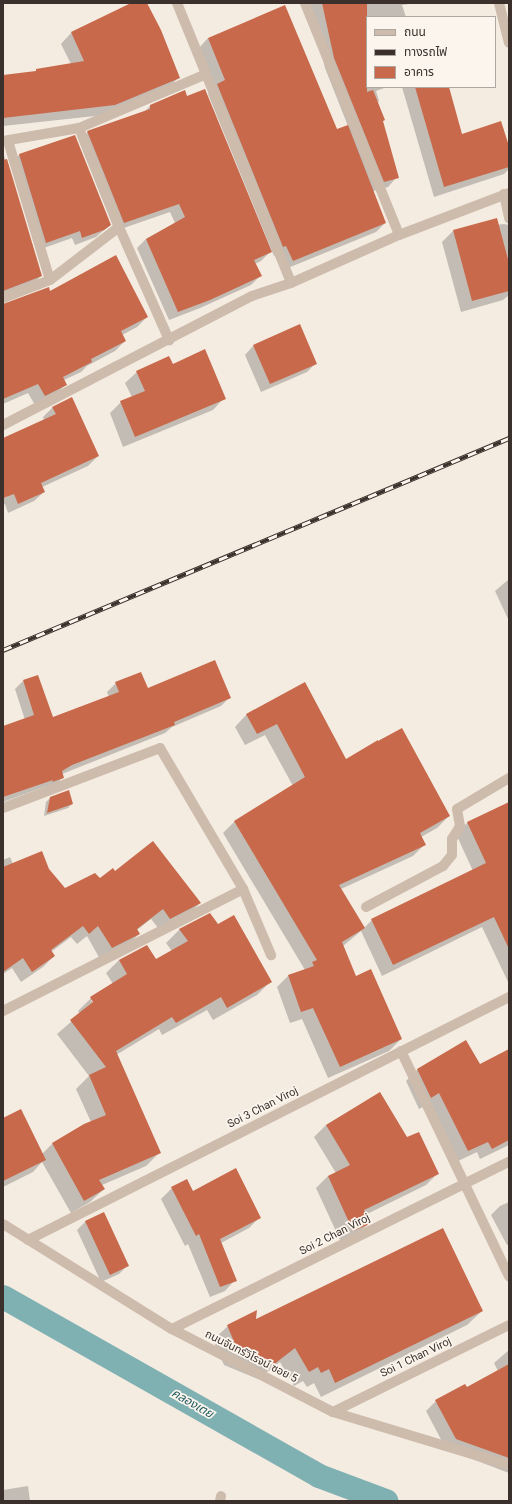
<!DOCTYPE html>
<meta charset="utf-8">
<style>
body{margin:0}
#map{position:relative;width:512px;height:1504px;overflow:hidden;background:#f4ebe1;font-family:Roboto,"Noto Sans Thai",sans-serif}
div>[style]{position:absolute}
.shadow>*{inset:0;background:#0003}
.canal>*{height:24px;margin:-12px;padding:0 12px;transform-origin:12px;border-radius:12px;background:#7fb0b2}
.building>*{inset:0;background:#c8694b}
.street>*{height:10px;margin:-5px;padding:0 5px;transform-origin:5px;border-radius:5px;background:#cdbbac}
.rail>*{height:4.5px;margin-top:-2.25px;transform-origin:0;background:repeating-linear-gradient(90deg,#fbf5ee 0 9px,#3b302b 0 18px);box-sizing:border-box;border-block:1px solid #3b302b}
span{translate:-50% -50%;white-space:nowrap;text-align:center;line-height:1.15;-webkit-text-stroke:3.5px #fbf5ee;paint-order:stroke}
.street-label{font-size:11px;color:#3b302b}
.water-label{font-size:12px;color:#1f5a5e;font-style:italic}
.frame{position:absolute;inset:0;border:4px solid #3b302b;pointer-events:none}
.legend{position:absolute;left:366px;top:16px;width:130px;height:72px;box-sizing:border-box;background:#fbf5ee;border:1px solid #aea6a0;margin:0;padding:5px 7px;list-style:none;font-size:12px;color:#3b302b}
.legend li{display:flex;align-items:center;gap:8px;height:20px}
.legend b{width:20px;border:1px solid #aea6a0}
</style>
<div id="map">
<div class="shadow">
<div style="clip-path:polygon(133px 3px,146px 3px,178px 78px,168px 88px,104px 115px,3px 126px,3px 76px,34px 72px,37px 70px,71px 64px,61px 44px,71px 33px)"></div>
<div style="clip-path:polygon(309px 3px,416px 3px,402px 5px,406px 17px,367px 17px,367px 87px,387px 87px,376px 91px,379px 101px,377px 103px,384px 120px,382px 122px,397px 177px,388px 187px,373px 191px,385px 223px,376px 232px,283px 270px,277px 254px,274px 256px,208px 94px,215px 87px,199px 48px,208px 38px,336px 130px,348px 126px,325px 68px)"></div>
<div style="clip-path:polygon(402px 87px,448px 87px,462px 135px,509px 149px,509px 169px,504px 174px,434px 197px)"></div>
<div style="clip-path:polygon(150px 106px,270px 252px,261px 261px,255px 264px,260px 276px,251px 285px,200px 308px,169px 320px,137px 248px,146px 239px,175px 223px,170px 212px,115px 231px,79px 141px,88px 132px,144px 112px)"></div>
<div style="clip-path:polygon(74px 137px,110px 225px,96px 237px,75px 245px,72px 238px,38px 250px,12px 163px,19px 155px)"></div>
<div style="clip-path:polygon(3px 152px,41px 276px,31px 286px,3px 297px)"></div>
<div style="clip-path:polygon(504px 224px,509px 225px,509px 295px,503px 300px,461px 312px,442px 242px,453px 231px)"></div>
<div style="clip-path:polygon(49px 292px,147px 317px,137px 327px,122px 335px,125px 341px,115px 351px,87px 366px,81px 372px,64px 380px,66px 384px,55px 395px,35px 405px,28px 393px,3px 404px,3px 305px)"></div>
<div style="clip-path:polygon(299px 326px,316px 363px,307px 372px,261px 392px,245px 355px,253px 346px)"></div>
<div style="clip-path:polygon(173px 366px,224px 398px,213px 410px,123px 447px,110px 413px,121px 402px,132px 397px,125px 383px,137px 372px)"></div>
<div style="clip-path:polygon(72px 398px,98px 456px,88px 466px,42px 487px,44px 492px,34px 501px,8px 513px,5px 504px,3px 505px,3px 439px,44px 420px,43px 417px,52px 408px)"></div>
<div style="clip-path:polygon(509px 579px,509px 621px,495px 591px)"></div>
<div style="clip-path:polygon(23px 681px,52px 718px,109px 697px,107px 692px,116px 683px,147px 689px,230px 697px,221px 706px,172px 727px,165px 733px,62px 774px,63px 777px,55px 786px,44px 787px,3px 802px,3px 727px,25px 720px,15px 689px)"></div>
<div style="clip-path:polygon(304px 684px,345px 760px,449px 816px,437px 828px,421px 837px,425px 844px,413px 856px,341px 889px,364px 928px,372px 920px,473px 871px,456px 834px,467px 823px,509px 804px,509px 984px,482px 927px,382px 976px,361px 931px,343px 946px,355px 977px,401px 1039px,389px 1051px,328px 1078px,302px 1019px,290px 1023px,277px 987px,288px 976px,305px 970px,223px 833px,234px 822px,293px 786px,265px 735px,245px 745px,235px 727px,246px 715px)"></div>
<div style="clip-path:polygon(50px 798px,72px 804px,68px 808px,44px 816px,46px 802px)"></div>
<div style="clip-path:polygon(10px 857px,13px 864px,48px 869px,64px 889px,99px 879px,114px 872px,200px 903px,189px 914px,159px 929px,151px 919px,137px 930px,139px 934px,128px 945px,100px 959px,87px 936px,77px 944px,71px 937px,51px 952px,54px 956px,43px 967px,21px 982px,12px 968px,3px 974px,3px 860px)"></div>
<div style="clip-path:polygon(evenodd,209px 915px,270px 982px,257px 995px,213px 1020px,207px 1010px,162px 1035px,159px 1029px,116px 1055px,160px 1152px,146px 1166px,102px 1185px,104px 1189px,90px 1202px,71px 1213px,42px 1162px,33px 1172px,3px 1187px,3px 1119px,42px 1154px,52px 1144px,91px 1122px,76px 1089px,89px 1076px,57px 1034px,80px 1014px,78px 1011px,91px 998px,113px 984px,106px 973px,119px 960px,147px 946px,155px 961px,172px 951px,166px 943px,179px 930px,209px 915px,91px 1000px,93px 1000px,95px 1007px,91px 1000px)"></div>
<div style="clip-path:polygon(509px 1051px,509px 1145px,480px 1159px,477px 1152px,456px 1162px,428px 1104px,419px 1109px,406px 1081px,417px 1070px,480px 1066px)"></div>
<div style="clip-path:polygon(380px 1093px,407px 1139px,438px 1173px,426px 1185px,365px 1215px,369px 1223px,357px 1235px,341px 1242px,316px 1188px,328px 1176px,336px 1173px,314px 1137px,326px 1125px)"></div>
<div style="clip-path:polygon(172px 1188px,260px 1217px,249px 1228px,221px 1243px,235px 1280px,225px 1291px,210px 1297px,188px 1244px,185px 1246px,161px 1199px)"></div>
<div style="clip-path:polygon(509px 1202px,509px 1244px,507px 1245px,491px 1215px,500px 1206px)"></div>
<div style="clip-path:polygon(86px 1221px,128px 1265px,119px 1274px,101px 1282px,77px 1230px)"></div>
<div style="clip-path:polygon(482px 1311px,467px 1325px,321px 1397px,314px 1383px,307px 1387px,303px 1381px,294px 1386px,280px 1362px,258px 1379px,224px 1365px,213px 1340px,228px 1326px)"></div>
<div style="clip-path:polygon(509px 1350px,509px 1473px,446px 1449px,426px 1411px,436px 1401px,467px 1389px,498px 1371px,494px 1363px)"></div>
<div style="clip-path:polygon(28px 1486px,30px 1501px,3px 1501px,3px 1490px)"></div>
</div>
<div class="canal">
<div style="left:3px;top:1297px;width:363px;rotate:29.5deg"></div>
<div style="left:319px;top:1476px;width:72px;rotate:20.5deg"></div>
</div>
<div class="building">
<div style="clip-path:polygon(131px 3px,147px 3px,161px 30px,180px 78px,115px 105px,3px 118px,3px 75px,36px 71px,36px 69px,84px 61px,71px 32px)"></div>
<div style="clip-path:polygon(322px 3px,367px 3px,367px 92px,373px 90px,385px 120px,383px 121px,399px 178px,384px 182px,334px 58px)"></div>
<div style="clip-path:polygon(285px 5px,337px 129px,348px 125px,386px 223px,293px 261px,286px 246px,283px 247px,217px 84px,225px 80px,208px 38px)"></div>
<div style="clip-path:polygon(415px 87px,449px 87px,462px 134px,501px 121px,509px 146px,509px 167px,444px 187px)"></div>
<div style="clip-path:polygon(205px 89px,272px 252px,254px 260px,262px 276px,210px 300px,178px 312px,146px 239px,185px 217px,179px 204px,124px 223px,87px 131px,150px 109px,150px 105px,185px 90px,187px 96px)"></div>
<div style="clip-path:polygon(75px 135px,111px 225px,104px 230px,82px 238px,80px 231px,46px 243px,19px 154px)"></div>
<div style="clip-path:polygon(7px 159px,42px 276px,3px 291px,3px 160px)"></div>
<div style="clip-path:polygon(497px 218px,509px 263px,509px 291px,472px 301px,453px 230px)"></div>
<div style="clip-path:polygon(116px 255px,148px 317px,121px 331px,126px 341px,91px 359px,92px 362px,63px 377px,67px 385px,45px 396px,38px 384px,3px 399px,3px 304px,49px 287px,50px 291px)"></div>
<div style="clip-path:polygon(300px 324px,317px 364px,270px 384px,253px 345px)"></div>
<div style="clip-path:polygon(205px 349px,226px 399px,135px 437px,120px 401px,145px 391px,136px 371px,169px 356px,173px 364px)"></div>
<div style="clip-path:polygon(72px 397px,99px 456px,41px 483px,45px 492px,18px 504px,14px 494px,3px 498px,3px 438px,56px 414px,52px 407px)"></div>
<div style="clip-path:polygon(215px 660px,231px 698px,174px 722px,175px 725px,72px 765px,62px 771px,64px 778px,52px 782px,53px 780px,3px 797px,3px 726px,34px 715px,23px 680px,38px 675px,53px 717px,119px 692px,115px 682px,141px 672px,148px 688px)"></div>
<div style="clip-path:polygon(305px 682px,346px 759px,378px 740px,378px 741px,402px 728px,450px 816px,420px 833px,426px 845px,339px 885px,365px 928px,342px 942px,356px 976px,371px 969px,402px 1039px,340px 1067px,313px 1008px,301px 1012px,288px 975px,314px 966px,312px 962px,317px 960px,234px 821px,305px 777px,277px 724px,257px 734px,246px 714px)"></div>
<div style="clip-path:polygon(69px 790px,73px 804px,47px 813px,50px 797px)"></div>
<div style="clip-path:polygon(509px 802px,509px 949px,494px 917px,393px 965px,371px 919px,486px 863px,467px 822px)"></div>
<div style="clip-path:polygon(153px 841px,201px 903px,170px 919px,163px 909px,137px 929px,140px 934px,112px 948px,98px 926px,89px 934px,83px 926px,51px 950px,55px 956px,32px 972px,23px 958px,3px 972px,3px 867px,42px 851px,49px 869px,65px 888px,95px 873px,100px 878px,113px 868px,115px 871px)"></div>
<div style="clip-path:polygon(210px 913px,218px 924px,234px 915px,272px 982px,227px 1008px,221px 997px,176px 1023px,172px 1017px,116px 1051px,161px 1153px,99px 1180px,105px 1189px,84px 1201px,52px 1143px,84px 1124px,106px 1115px,89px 1075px,106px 1067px,70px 1020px,93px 1002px,90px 997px,127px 974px,119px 960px,147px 945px,156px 959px,188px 941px,179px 929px)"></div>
<div style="clip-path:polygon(466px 1040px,480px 1064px,509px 1049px,509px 1140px,492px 1149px,488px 1142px,468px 1151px,439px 1093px,431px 1098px,417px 1069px)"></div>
<div style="clip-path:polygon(380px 1092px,407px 1137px,419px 1132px,439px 1174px,364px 1210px,370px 1224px,353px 1231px,328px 1176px,350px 1165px,326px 1125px)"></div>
<div style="clip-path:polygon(21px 1109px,46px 1160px,3px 1181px,3px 1118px)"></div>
<div style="clip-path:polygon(236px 1168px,261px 1218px,220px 1239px,237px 1281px,220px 1287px,199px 1234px,196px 1236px,171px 1187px,187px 1179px,193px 1191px)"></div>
<div style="clip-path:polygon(104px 1212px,129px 1266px,110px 1275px,85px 1221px)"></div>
<div style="clip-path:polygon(443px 1228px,483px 1311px,335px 1383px,329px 1369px,321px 1373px,318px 1367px,309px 1372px,295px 1348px,273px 1365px,238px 1351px,227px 1325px,257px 1310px,256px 1319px)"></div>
<div style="clip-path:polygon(509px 1364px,509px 1458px,456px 1439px,435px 1400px,465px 1384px,467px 1387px)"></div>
</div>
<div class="street">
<div style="left:177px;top:3px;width:302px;rotate:67.8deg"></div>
<div style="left:305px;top:3px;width:250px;rotate:67.9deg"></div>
<div style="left:499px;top:3px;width:41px;rotate:76deg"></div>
<div style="left:79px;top:128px;width:107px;rotate:68deg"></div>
<div style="left:119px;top:227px;width:124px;rotate:66.1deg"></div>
<div style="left:3px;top:141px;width:77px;rotate:-9.7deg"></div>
<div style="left:79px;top:128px;width:138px;rotate:-23deg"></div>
<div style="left:8px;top:141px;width:145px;rotate:73.2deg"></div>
<div style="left:504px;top:194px;width:25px;rotate:78deg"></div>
<div style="left:3px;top:298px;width:50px;rotate:-21deg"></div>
<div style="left:50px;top:280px;width:87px;rotate:-37.5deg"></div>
<div style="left:3px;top:425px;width:280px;rotate:-27.4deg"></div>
<div style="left:252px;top:296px;width:41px;rotate:-18.4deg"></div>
<div style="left:291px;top:283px;width:118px;rotate:-24deg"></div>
<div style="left:399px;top:235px;width:118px;rotate:-20.9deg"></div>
<div style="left:3px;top:808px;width:168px;rotate:-20.9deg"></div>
<div style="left:160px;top:748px;width:164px;rotate:59.5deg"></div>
<div style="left:243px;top:889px;width:72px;rotate:67deg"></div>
<div style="left:366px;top:907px;width:87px;rotate:-28deg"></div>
<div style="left:443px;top:866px;width:14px;rotate:-51deg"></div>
<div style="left:452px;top:855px;width:16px;rotate:-90deg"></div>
<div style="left:452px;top:839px;width:15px;rotate:-58deg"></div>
<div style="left:460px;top:826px;width:17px;rotate:-100deg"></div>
<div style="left:457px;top:809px;width:61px;rotate:-30.8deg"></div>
<div style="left:3px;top:1011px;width:269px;rotate:-26.9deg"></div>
<div style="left:401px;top:1051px;width:250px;rotate:64.4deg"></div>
<div style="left:3px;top:1224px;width:199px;rotate:31.9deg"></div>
<div style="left:172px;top:1329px;width:181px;rotate:27.3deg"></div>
<div style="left:333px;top:1412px;width:184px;rotate:16.8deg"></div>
<div style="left:28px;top:1240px;width:539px;rotate:-26.8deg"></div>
<div style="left:172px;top:1329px;width:376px;rotate:-26.4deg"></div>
<div style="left:333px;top:1412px;width:196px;rotate:-26.3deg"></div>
<div style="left:220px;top:1501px;width:5px;rotate:-79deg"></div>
</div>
<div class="rail">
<div style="left:3px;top:650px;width:549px;rotate:-22.73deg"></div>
</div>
<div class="street-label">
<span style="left:263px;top:1108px;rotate:-27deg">Soi 3 Chan Viroj</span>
<span style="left:335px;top:1235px;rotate:-27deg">Soi 2 Chan Viroj</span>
<span style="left:251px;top:1357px;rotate:27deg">ถนนจันทร์วิโรจน์ ซอย 5</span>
<span style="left:416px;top:1358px;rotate:-26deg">Soi 1 Chan Viroj</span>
</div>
<div class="water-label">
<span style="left:192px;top:1404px;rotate:30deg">คลองเตย</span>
</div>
<div class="frame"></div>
<ul class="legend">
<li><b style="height:5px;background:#cdbbac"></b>ถนน</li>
<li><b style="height:5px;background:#3b302b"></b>ทางรถไฟ</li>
<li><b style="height:11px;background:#c8694b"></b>อาคาร</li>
</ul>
</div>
